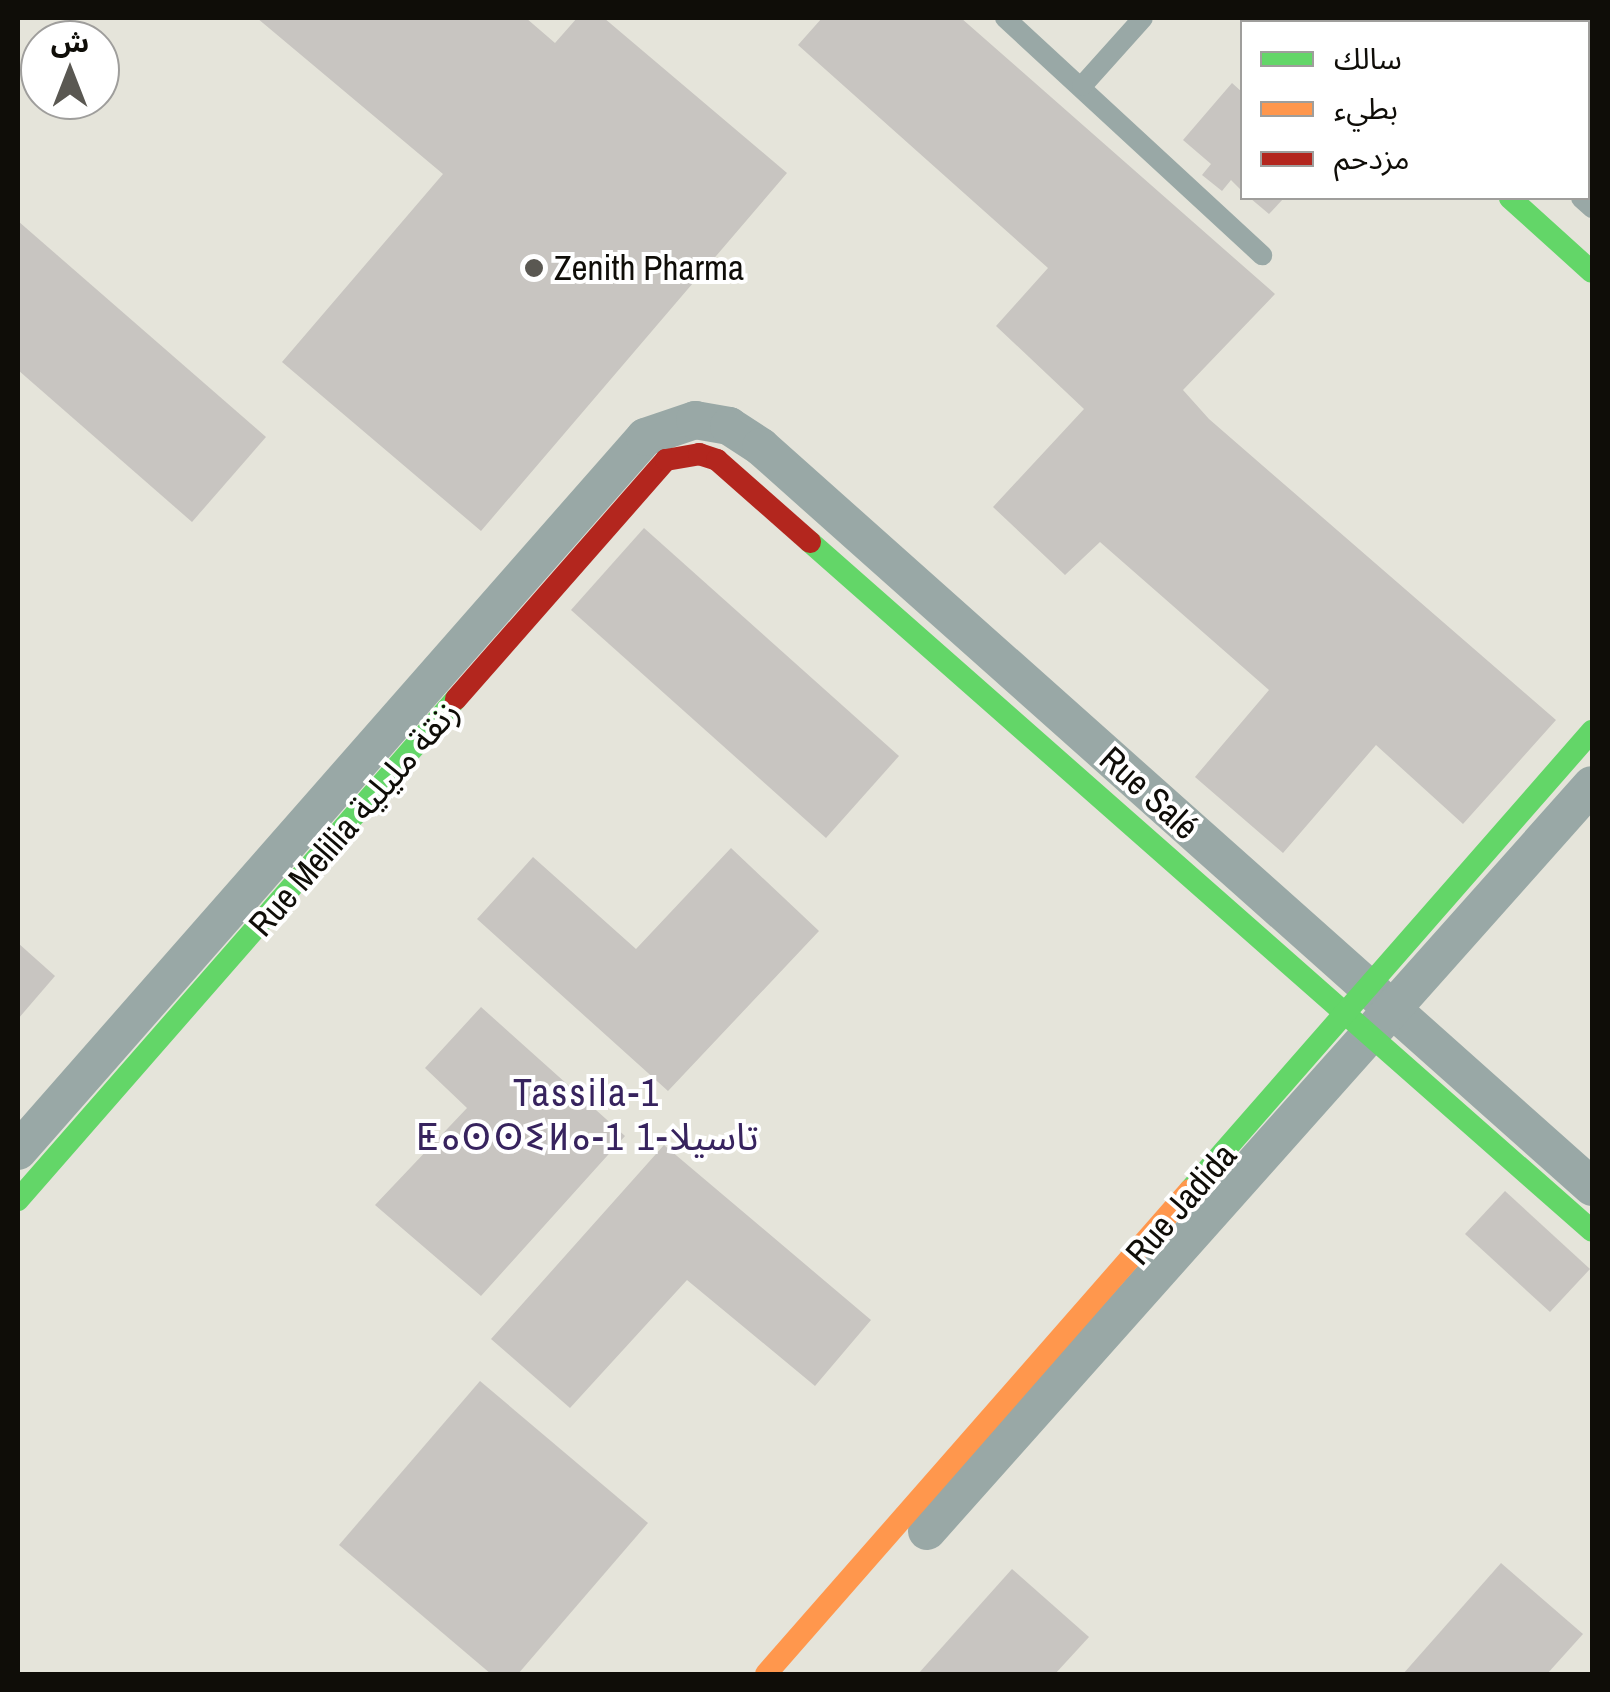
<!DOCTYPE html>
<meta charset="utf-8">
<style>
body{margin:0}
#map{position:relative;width:1610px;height:1692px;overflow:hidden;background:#e5e4da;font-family:"Archivo Narrow","Noto Sans Arabic","Noto Sans Tifinagh",sans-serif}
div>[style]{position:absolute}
.building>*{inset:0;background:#c8c5c1}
.lane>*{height:20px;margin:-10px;padding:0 10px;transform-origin:10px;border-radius:10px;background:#99a8a6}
.street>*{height:38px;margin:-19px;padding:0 19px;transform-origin:19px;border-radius:19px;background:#99a8a6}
.fast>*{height:22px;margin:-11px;padding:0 11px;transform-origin:11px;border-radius:11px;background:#63d668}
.slow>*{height:22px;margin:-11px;padding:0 11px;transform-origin:11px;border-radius:11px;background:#ff974d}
.jam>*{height:22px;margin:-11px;padding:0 11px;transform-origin:11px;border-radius:11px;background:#b3261e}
.dots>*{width:28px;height:28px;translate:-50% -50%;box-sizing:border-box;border:5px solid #fff;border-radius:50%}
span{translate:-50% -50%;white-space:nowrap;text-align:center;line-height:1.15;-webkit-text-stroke:8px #fff;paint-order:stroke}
.poi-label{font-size:35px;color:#0f0d08}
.left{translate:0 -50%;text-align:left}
.street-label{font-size:35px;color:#0f0d08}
.neighbourhood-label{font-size:38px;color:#37235e;letter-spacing:2.5px}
.frame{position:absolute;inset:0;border:20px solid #0f0d08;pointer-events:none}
.legend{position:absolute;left:1240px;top:20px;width:350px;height:180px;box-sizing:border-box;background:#fff;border:2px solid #9f9e9c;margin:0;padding:12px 18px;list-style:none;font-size:30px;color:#0f0d08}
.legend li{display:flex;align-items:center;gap:20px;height:50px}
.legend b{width:50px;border:2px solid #9f9e9c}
.north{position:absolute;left:20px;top:20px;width:100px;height:100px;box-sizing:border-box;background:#fff;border:2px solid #9f9e9c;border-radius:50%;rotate:0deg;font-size:28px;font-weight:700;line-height:40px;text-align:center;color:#0f0d08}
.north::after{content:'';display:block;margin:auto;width:35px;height:45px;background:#5a5852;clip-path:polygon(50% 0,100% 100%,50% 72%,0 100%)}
</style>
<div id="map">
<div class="building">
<div style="clip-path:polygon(257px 18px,526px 18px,555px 43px,577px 18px,604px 18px,787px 173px,481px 531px,282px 362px,443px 174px)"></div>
<div style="clip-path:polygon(822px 18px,961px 18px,1275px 294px,1183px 390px,1209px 419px,1556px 720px,1463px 824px,1376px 745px,1283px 853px,1195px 777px,1269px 690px,1100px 542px,1065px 575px,993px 507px,1084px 409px,996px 326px,1048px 268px,798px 45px)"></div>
<div style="clip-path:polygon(1232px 83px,1242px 92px,1242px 191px,1231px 180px,1222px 191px,1202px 175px,1211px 164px,1183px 140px)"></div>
<div style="clip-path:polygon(1250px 198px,1284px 198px,1269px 214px)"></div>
<div style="clip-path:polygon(18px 221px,266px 437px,192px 522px,18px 370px)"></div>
<div style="clip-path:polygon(644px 528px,899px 756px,826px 838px,571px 610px)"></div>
<div style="clip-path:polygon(731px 848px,819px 931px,668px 1091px,477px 919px,533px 857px,636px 949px)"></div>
<div style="clip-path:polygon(18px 943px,55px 976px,18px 1019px)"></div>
<div style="clip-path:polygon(481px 1007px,625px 1136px,481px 1296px,375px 1205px,467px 1108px,425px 1068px)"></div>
<div style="clip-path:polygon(664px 1145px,871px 1320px,815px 1386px,687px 1280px,570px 1408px,491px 1339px)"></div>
<div style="clip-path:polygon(1505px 1191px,1590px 1269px,1550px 1312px,1465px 1234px)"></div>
<div style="clip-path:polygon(480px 1381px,648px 1523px,518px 1674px,491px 1674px,339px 1545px)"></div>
<div style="clip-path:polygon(1501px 1563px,1583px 1634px,1547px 1674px,1403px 1674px)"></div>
<div style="clip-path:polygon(1012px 1569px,1089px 1637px,1055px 1674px,918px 1674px)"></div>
</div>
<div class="lane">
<div style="left:1005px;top:18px;width:350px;rotate:42.7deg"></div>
<div style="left:1388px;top:18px;width:6px;rotate:39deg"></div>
<div style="left:1082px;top:86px;width:91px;rotate:-48.1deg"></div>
<div style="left:1581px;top:198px;width:15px;rotate:42deg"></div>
</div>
<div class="street">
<div style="left:18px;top:1151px;width:950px;rotate:-48.71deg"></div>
<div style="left:645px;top:437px;width:53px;rotate:-18.8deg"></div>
<div style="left:695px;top:420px;width:35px;rotate:10deg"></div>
<div style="left:729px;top:426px;width:38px;rotate:33deg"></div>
<div style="left:761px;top:447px;width:1113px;rotate:41.68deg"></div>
<div style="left:927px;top:1531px;width:999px;rotate:-48.29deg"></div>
</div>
<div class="fast">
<div style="left:1306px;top:18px;width:7px;rotate:34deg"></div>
<div style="left:1510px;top:198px;width:110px;rotate:42.1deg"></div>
<div style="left:810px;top:542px;width:1042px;rotate:41.38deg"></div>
<div style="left:1190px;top:1190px;width:610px;rotate:-48.79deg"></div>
<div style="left:18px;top:1200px;width:665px;rotate:-48.84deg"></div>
</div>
<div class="slow">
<div style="left:1427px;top:18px;width:7px;rotate:34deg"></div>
<div style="left:766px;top:1674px;width:643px;rotate:-48.78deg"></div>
</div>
<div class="jam">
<div style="left:1588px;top:156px;width:6px;rotate:45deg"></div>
<div style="left:456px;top:699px;width:318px;rotate:-48.7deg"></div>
<div style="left:666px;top:460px;width:34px;rotate:-10deg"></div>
<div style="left:699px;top:454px;width:19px;rotate:18deg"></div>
<div style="left:717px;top:460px;width:124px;rotate:41.4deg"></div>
</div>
<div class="dots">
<div style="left:534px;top:268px;background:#5a5852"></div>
</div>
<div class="poi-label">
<span class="left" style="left:554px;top:268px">Zenith Pharma</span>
</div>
<div class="street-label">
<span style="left:1149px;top:793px;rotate:42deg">Rue Salé</span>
<span style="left:354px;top:818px;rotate:-49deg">Rue Melilia زنقة مليلية</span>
<span style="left:1181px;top:1204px;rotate:-49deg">Rue Jadida</span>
</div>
<div class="neighbourhood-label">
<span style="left:587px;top:1115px">Tassila-1<br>ⵟⴰⵙⵙⵉⵍⴰ-1 1-تاسيلا</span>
</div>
<div class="frame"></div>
<ul class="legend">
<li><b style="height:12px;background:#63d668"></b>سالك</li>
<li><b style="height:12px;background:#ff974d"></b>بطيء</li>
<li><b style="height:12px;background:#b3261e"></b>مزدحم</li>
</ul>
<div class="north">ش</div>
</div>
